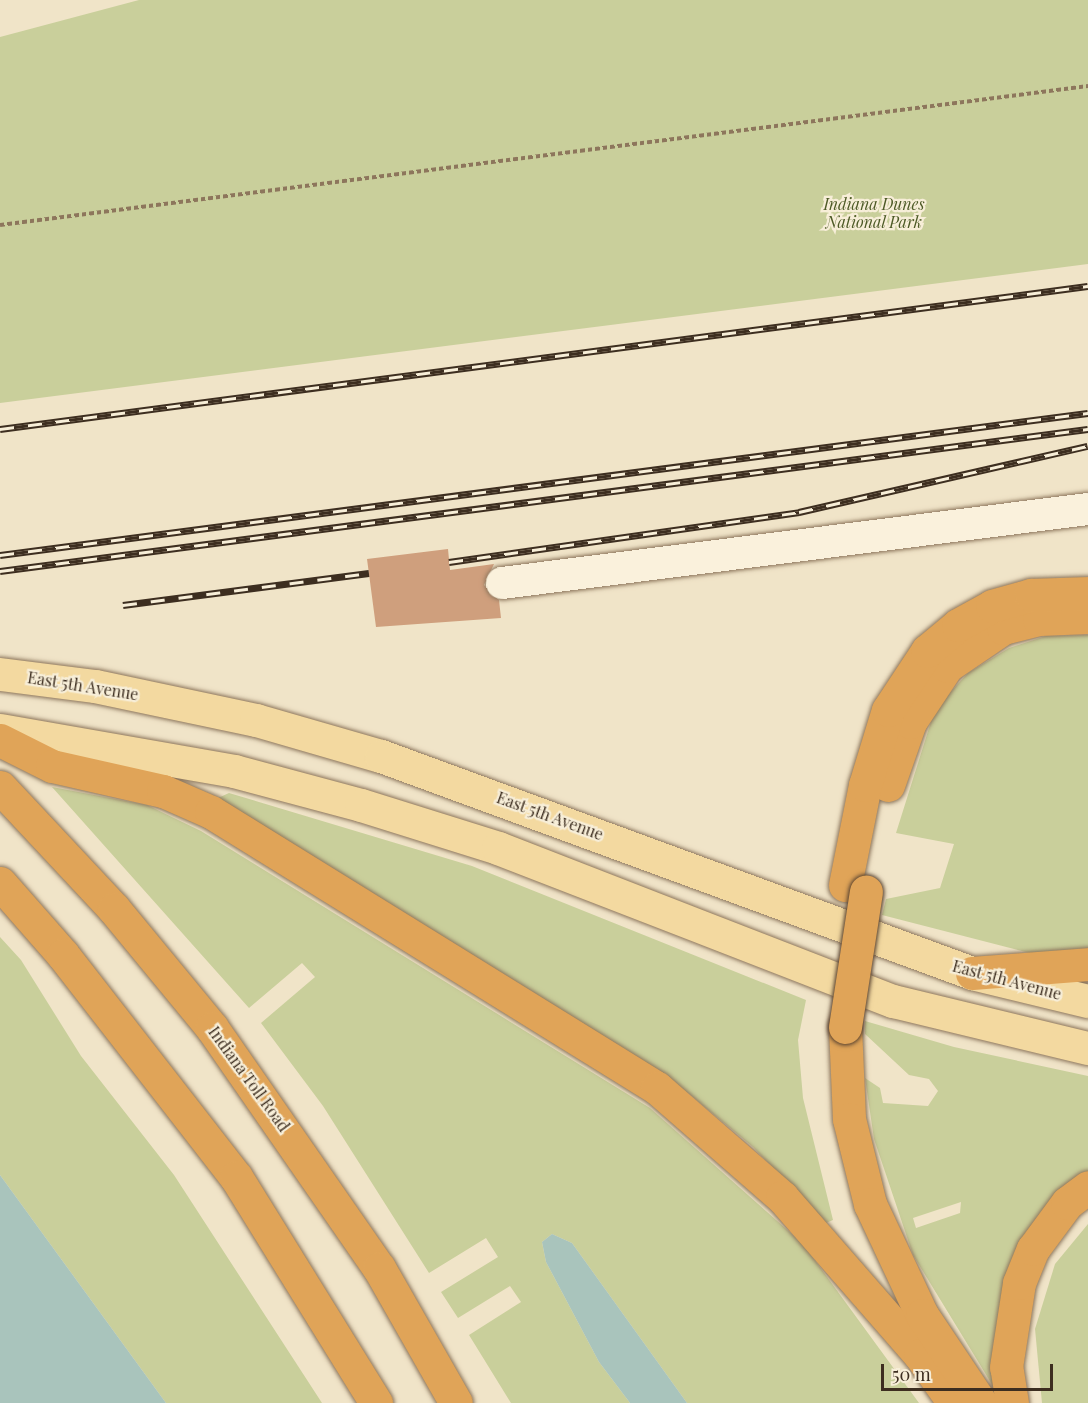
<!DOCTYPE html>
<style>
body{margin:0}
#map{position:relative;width:1088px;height:1403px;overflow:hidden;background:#f0e4c8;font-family:"Playfair Display",serif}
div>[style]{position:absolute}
.green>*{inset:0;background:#c9cf9b}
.water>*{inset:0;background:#a9c4bc}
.building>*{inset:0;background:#cf9f7d}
.path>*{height:4px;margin-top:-2px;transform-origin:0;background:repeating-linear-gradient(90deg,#8d765c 0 4.5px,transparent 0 7.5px)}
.roads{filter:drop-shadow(0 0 2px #8d765c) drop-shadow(0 0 2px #8d765c)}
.minor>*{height:32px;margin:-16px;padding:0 16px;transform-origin:16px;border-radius:16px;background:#faf1dc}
.major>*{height:33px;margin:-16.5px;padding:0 16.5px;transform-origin:16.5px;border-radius:16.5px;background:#f3d9a0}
.highway>*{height:33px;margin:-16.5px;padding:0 16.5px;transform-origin:16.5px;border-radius:16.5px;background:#e0a458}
.rail>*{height:7px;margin-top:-3.5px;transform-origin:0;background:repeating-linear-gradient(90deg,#f7eed8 0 14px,#3d2e20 0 28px);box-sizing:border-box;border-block:2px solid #3d2e20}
.bridges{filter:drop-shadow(0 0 2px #5b4430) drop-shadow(0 0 2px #5b4430)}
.highway-bridge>*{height:33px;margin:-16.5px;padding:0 16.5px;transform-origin:16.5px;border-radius:16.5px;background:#e0a458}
span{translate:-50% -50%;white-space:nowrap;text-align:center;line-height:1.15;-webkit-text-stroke:4.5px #f7eed8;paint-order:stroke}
.park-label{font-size:16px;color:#4d5a26;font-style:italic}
.street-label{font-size:16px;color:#3d2e20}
.scale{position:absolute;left:881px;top:1364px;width:172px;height:27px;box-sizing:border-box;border:3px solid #3d2e20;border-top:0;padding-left:8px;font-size:18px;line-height:21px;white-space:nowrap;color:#3d2e20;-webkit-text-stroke:4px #f7eed8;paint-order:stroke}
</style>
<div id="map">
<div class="green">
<div style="clip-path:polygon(139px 0,1088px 0,1088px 264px,0 403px,0 37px)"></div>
<div style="clip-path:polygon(1088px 635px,1088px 952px,1030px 953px,882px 915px,886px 899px,940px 888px,954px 844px,896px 833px,935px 709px,968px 673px,1009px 648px,1046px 636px)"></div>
<div style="clip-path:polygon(52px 787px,147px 805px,201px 831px,650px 1108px,803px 1244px,919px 1403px,687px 1403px,572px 1243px,552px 1234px,542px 1242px,546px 1262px,599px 1362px,630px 1403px,511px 1403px,469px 1335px,521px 1302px,510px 1286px,458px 1318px,441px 1292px,498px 1257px,486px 1238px,429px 1273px,323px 1106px,261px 1023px,315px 977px,302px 963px,249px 1008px)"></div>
<div style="clip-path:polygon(229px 793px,472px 866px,806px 1000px,798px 1040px,803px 1098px,833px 1220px,826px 1223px,753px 1147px,688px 1093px,218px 798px)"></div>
<div style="clip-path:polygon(0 937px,21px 960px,81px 1056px,174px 1175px,322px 1403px,166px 1403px,0 1175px)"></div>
<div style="clip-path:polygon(evenodd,865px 1021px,954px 1047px,1088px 1076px,1088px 1176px,1006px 1284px,993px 1346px,993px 1386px,913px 1255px,874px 1139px,865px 1078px,880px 1088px,883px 1103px,928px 1106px,938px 1091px,929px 1079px,909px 1075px,865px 1034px,865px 1021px,961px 1202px,960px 1213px,916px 1228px,913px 1218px,961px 1202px)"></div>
<div style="clip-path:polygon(1088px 1224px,1088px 1403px,1042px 1403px,1035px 1329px,1055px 1264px)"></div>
</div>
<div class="water">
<div style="clip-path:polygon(0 1175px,166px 1403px,0 1403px)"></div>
<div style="clip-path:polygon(552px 1234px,572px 1243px,687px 1403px,630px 1403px,599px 1362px,546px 1262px,542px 1242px)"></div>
</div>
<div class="building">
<div style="clip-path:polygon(448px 549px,450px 570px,494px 564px,484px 585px,499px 600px,501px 618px,376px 627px,367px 559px)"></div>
</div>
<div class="path">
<div style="left:0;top:225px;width:1097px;rotate:-7.28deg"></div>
</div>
<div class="roads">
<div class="minor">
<div style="left:502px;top:583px;width:591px;rotate:-7.2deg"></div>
</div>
<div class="major">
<div style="left:0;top:674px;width:96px;rotate:7.2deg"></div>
<div style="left:95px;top:686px;width:165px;rotate:11.9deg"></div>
<div style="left:256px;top:720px;width:130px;rotate:16.1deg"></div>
<div style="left:381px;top:756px;width:630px;rotate:20.16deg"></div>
<div style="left:972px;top:973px;width:119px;rotate:13.6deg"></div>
<div style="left:0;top:730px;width:238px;rotate:9.9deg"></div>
<div style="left:234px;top:771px;width:131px;rotate:15deg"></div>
<div style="left:361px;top:805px;width:144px;rotate:17.4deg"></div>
<div style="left:498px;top:848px;width:424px;rotate:21.2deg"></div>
<div style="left:893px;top:1001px;width:201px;rotate:13.6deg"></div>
</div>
<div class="highway">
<div style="left:0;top:740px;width:58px;rotate:26.6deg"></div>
<div style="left:52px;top:766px;width:114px;rotate:12.7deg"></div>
<div style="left:163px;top:791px;width:52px;rotate:23.6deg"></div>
<div style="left:211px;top:812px;width:524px;rotate:31.75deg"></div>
<div style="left:657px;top:1088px;width:166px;rotate:41.1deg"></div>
<div style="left:782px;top:1197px;width:210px;rotate:48.9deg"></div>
<div style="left:920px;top:1355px;width:59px;rotate:54.7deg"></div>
<div style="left:888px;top:785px;width:67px;rotate:-70.8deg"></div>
<div style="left:910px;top:722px;width:67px;rotate:-56.5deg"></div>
<div style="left:947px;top:666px;width:68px;rotate:-34.2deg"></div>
<div style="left:1003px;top:628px;width:37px;rotate:-14deg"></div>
<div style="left:1039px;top:619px;width:49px;rotate:-2.3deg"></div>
<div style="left:0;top:787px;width:167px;rotate:46.9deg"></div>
<div style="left:114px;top:909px;width:154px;rotate:50.5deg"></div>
<div style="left:212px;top:1028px;width:292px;rotate:55.2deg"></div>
<div style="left:379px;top:1268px;width:155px;rotate:60.3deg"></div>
<div style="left:0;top:883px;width:96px;rotate:48.8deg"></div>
<div style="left:63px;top:955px;width:281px;rotate:52.1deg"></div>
<div style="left:236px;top:1177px;width:266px;rotate:58.2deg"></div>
<div style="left:845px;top:885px;width:102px;rotate:-78.7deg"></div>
<div style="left:865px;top:785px;width:78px;rotate:-73deg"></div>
<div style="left:888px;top:710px;width:71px;rotate:-56.5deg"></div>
<div style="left:927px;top:651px;width:40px;rotate:-40deg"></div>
<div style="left:958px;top:625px;width:39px;rotate:-29deg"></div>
<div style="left:992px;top:606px;width:41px;rotate:-15.8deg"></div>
<div style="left:1031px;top:595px;width:57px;rotate:-2deg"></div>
<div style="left:972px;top:973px;width:116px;rotate:-4.4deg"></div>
<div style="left:845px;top:1027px;width:92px;rotate:87.5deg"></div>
<div style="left:849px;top:1119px;width:88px;rotate:76.1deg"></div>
<div style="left:870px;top:1204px;width:123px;rotate:64.9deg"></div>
<div style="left:922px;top:1315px;width:106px;rotate:56.2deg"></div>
<div style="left:1012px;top:1403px;width:36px;rotate:-99deg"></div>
<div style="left:1006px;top:1367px;width:85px;rotate:-81.2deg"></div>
<div style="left:1019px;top:1283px;width:37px;rotate:-68deg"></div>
<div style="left:1033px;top:1249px;width:57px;rotate:-53.5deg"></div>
<div style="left:1067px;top:1203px;width:26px;rotate:-37deg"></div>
</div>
</div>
<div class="rail">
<div style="left:0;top:429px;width:1097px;rotate:-7.49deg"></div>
<div style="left:0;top:555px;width:1097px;rotate:-7.44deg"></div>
<div style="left:449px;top:562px;width:354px;rotate:-8.1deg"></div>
<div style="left:799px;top:512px;width:296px;rotate:-12.9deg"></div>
<div style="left:0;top:571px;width:1097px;rotate:-7.44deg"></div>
<div style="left:123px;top:605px;width:248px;rotate:-7.4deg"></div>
</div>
<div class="bridges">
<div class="highway-bridge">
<div style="left:845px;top:1027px;width:137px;rotate:-81.2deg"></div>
</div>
</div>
<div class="park-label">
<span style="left:874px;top:213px">Indiana Dunes<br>National Park</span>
</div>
<div class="street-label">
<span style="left:83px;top:686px;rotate:9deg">East 5th Avenue</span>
<span style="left:550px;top:816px;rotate:20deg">East 5th Avenue</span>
<span style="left:1007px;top:980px;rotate:15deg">East 5th Avenue</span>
<span style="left:249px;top:1079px;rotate:54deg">Indiana Toll Road</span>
</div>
<div class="scale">50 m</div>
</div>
